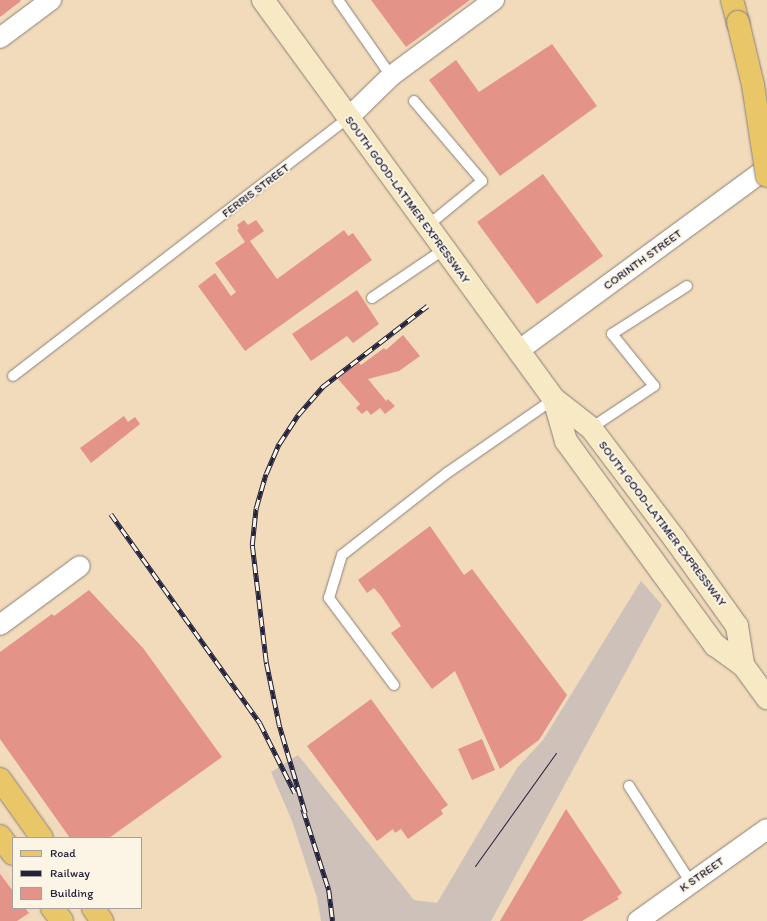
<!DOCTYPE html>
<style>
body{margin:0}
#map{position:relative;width:767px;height:921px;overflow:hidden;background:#f1dbba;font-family:Itim,sans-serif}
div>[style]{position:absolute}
.built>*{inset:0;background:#f1d5bd}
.industrial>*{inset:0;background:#cec1ba}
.building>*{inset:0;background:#e49389}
.roads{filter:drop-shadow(0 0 1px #8a7e7a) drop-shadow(0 0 1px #8a7e7a)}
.lane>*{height:10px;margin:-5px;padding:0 5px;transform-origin:5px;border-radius:5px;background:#fff}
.street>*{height:20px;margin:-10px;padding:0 10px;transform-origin:10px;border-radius:10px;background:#fff}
.secondary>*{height:22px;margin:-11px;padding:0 11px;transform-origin:11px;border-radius:11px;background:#f6e9c3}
.primary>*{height:22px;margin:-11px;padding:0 11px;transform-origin:11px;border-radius:11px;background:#e9c769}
.highway>*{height:22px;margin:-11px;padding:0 11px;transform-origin:11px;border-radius:11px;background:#e9c769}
.tram>*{height:1px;margin:-0.5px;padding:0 0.5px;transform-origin:0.5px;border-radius:0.5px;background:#22223b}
.rail>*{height:4.5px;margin-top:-2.25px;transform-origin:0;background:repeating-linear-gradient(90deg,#fcf5e5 0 9px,#22223b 0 18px);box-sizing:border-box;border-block:1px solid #22223b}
.bridges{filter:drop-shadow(0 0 1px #8a7e7a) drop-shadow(0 0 1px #8a7e7a)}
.highway-bridge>*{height:22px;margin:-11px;padding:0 11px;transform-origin:11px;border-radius:11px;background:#e9c769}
span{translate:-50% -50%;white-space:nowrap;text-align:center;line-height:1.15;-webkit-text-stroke:4px #fcf5e5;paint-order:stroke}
.street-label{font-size:12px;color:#22223b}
.legend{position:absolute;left:12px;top:837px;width:130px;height:72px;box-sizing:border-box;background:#fcf5e5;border:1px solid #a5a1a1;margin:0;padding:5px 7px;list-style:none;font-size:12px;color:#22223b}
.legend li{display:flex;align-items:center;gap:8px;height:20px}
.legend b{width:20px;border:1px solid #a5a1a1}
</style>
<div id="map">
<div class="built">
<div style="clip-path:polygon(0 864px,13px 881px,13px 908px,31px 909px,31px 915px,23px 921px,0 921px)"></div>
</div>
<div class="industrial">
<div style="clip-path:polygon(641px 581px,662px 605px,491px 921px,321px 921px,317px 898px,292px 821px,271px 772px,298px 755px,414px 900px,437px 903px,517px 768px,543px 740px)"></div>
</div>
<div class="building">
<div style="clip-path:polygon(0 0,20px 0,21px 1px,0 17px)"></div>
<div style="clip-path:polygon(371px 0,470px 0,406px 47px)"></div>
<div style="clip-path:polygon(552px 44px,597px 106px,500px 176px,429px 80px,456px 60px,479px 92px)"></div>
<div style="clip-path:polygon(543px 174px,603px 256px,537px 304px,477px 222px)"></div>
<div style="clip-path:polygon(244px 220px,248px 225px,256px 220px,264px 231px,250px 241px,277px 279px,344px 230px,348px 236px,353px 233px,372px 260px,245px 351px,198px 286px,215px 273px,231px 296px,236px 292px,215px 263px,245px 242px,237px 230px,239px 229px,237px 225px)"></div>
<div style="clip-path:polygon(357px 290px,379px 324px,353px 343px,347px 336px,311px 361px,292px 334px)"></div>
<div style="clip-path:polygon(403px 335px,420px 356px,399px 371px,368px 379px,386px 401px,388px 399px,395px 406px,385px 414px,380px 408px,371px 415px,367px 410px,362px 414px,356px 408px,360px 404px,338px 379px,358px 362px,361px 365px,384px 348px,386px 350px)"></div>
<div style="clip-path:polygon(124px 416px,128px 422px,135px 417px,140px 424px,91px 463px,80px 448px)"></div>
<div style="clip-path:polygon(430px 526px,464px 575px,472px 569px,567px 695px,539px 740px,500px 769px,455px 671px,432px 689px,391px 633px,401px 626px,381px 596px,374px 588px,367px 593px,358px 580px)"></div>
<div style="clip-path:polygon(89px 590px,143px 648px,222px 757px,109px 838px,70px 838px,0 739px,0 652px,52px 614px,54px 616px)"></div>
<div style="clip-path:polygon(371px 699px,448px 805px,441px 810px,443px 814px,408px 839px,401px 829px,395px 833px,393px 829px,377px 841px,307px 746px)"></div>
<div style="clip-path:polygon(482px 739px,495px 770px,472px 780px,458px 749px)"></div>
<div style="clip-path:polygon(566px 809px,622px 893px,617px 897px,619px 899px,582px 921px,500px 921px)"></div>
<div style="clip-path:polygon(0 874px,13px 891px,13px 908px,25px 908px,29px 913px,17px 921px,0 921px)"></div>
</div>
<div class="roads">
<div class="lane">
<div style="left:338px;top:0;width:93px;rotate:55.1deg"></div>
<div style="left:414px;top:101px;width:105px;rotate:49.6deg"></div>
<div style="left:482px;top:181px;width:72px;rotate:140.6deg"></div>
<div style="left:372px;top:298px;width:86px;rotate:-34.1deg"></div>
<div style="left:13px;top:376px;width:423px;rotate:-37.6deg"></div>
<div style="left:591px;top:428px;width:76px;rotate:-33.7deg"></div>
<div style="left:654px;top:386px;width:67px;rotate:-128.9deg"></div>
<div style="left:612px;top:334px;width:89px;rotate:-32.6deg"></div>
<div style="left:394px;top:685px;width:109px;rotate:-126.8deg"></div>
<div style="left:329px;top:598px;width:45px;rotate:-73.2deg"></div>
<div style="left:342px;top:555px;width:133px;rotate:-38deg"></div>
<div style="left:447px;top:473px;width:130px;rotate:-34.7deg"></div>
<div style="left:629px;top:786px;width:115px;rotate:57.4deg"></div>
</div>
<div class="street">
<div style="left:0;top:38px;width:64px;rotate:-36.7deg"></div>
<div style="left:348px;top:118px;width:60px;rotate:-44.3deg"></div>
<div style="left:391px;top:76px;width:128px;rotate:-36.4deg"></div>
<div style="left:518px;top:351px;width:309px;rotate:-36.3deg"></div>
<div style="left:0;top:625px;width:99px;rotate:-36.4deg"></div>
<div style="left:638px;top:921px;width:158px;rotate:-35.5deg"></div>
</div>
<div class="secondary">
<div style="left:263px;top:0;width:494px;rotate:53.9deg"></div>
<div style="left:554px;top:399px;width:47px;rotate:38.1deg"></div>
<div style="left:591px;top:428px;width:138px;rotate:53deg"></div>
<div style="left:674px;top:538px;width:108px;rotate:54.4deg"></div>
<div style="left:737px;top:626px;width:39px;rotate:81deg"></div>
<div style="left:554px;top:399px;width:44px;rotate:74.1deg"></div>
<div style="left:566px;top:441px;width:253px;rotate:53.9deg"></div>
<div style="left:715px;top:645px;width:34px;rotate:36deg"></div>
<div style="left:743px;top:665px;width:41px;rotate:54deg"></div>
</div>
<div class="primary">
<div style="left:0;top:779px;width:72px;rotate:54.6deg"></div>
<div style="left:0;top:836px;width:22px;rotate:54deg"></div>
<div style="left:52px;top:908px;width:16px;rotate:52deg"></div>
<div style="left:93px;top:908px;width:16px;rotate:55deg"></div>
</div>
<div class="highway">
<div style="left:732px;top:0;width:23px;rotate:75deg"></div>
</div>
</div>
<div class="tram">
<div style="left:475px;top:866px;width:139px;rotate:-54.4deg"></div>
</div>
<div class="rail">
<div style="left:111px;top:514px;width:257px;rotate:54.5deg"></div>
<div style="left:260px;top:723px;width:78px;rotate:63.4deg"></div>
<div style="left:303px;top:809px;width:85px;rotate:72.2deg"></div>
<div style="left:329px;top:890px;width:31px;rotate:83deg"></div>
<div style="left:305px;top:813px;width:92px;rotate:-106.5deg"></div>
<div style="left:279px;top:725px;width:64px;rotate:-101.7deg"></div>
<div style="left:266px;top:662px;width:118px;rotate:-96.8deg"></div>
<div style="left:252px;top:545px;width:37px;rotate:-84deg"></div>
<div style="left:256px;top:508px;width:35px;rotate:-74deg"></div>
<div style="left:266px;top:474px;width:33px;rotate:-67deg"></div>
<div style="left:279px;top:444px;width:35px;rotate:-57deg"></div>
<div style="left:298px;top:415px;width:37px;rotate:-49deg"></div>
<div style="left:322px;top:387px;width:133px;rotate:-37.6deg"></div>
</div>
<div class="bridges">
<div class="highway-bridge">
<div style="left:738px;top:22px;width:65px;rotate:76.6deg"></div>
<div style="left:753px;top:85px;width:92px;rotate:81.3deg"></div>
</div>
</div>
<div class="street-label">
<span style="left:256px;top:191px;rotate:-37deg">FERRIS STREET</span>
<span style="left:407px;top:200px;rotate:54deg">SOUTH GOOD-LATIMER EXPRESSWAY</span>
<span style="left:643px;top:260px;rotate:-36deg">CORINTH STREET</span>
<span style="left:662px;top:524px;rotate:53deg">SOUTH GOOD-LATIMER EXPRESSWAY</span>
<span style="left:702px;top:875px;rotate:-35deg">K STREET</span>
</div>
<ul class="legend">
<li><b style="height:5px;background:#e9c769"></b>Road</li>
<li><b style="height:5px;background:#22223b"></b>Railway</li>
<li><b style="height:11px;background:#e49389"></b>Building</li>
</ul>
</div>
